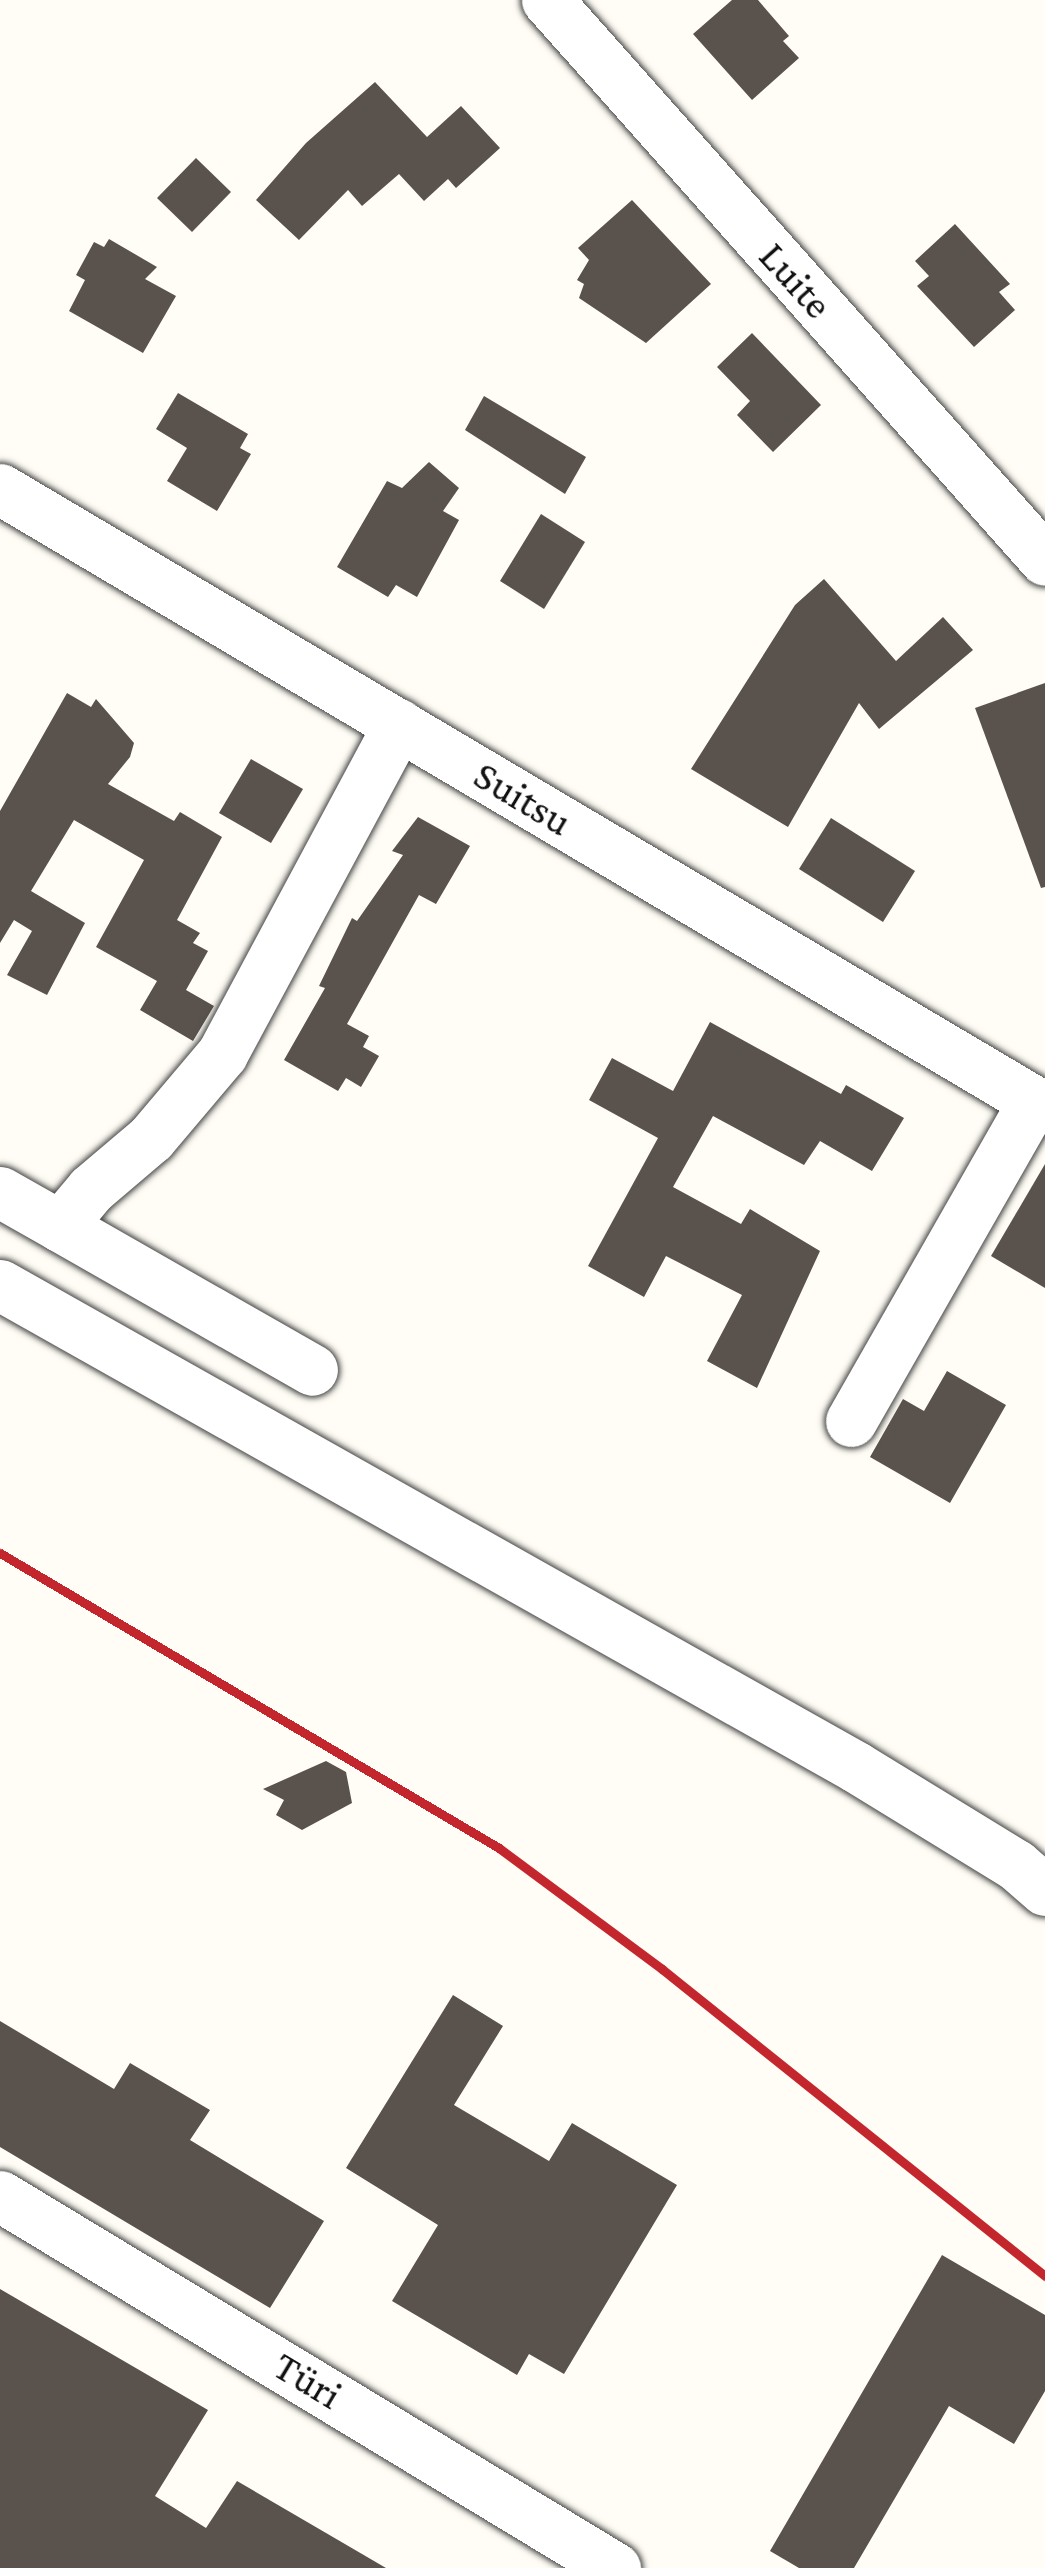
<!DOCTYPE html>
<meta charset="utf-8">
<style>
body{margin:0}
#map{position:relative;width:1045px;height:2568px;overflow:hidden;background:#fffdf5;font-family:"Crimson Pro",serif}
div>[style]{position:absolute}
.building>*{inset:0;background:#5a524d}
.roads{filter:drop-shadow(0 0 3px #444) drop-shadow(0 0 3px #444)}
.minor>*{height:51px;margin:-25.5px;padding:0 25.5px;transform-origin:25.5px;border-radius:25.5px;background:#fff}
.rail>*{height:9px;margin:-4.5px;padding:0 4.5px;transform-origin:4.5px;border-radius:4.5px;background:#c4262e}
span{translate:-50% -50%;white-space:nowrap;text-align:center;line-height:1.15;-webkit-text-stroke:12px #fff;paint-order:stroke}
.street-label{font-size:42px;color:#111}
</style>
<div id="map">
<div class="building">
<div style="clip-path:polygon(732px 0,758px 0,789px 36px,783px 41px,799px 58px,752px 100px,693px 34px)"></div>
<div style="clip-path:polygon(375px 82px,427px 137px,461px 106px,500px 148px,456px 188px,448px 179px,424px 201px,399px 174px,362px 206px,348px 190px,299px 240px,256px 200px,306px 143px)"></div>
<div style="clip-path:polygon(196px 158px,231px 192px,192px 232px,157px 198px)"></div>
<div style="clip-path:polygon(632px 200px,711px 284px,646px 343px,579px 298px,584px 284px,577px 280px,589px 260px,578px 248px)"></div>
<div style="clip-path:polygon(955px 224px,1010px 284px,999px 292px,1015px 310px,974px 347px,917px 286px,929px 276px,915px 261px)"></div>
<div style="clip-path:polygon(109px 239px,157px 267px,145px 279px,176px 296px,143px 353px,69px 311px,85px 280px,76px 275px,94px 242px,104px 247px)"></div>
<div style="clip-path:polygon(752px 333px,821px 405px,773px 452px,737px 415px,750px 401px,717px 367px)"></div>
<div style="clip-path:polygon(178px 393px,248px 434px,240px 448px,251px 454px,217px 511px,167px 481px,187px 448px,156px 429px)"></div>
<div style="clip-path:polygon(484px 396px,586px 457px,565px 494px,465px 430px)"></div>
<div style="clip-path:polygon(429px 462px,459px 488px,443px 511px,459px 520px,417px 597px,396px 585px,388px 597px,337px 567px,387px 481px,402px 488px)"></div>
<div style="clip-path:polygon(541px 514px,585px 542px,544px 609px,500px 581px)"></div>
<div style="clip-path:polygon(824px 579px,896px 661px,943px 617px,973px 650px,879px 729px,859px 703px,788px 827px,691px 769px,795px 605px)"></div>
<div style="clip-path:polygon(1045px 683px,1045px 887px,1041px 888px,975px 708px)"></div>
<div style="clip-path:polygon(67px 693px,91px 707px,96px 699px,134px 743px,130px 757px,108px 784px,174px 821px,180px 812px,222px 837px,177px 920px,200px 933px,193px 943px,208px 951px,186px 990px,214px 1006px,193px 1041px,140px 1010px,157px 981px,96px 947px,144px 860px,74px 820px,31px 891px,85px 923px,47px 995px,7px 975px,32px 931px,14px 920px,0 943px,0 811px)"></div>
<div style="clip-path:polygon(251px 759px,303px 789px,271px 843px,219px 813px)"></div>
<div style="clip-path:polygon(418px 817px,470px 846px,436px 904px,419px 895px,347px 1024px,369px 1036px,363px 1047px,379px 1056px,361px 1087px,346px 1078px,338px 1091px,284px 1060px,325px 988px,319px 986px,352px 918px,357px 921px,403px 855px,392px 851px)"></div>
<div style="clip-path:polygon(831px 818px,915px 871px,883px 922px,799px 869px)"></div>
<div style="clip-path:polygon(710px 1022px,841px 1094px,846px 1085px,904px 1118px,872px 1171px,820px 1141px,804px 1165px,713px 1116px,673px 1187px,741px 1224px,750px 1209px,820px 1251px,757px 1388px,707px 1361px,742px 1295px,666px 1256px,644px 1297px,588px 1266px,658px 1138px,589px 1100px,612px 1058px,673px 1091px)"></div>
<div style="clip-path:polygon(1045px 1164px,1045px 1288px,991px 1256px)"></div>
<div style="clip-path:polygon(947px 1371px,1006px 1405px,950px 1503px,870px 1457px,903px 1399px,924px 1411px)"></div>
<div style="clip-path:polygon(326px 1761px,346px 1772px,352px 1803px,302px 1830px,276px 1815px,284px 1800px,263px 1789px)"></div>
<div style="clip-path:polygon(453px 1995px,503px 2026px,454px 2105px,549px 2161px,572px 2123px,677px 2185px,564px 2374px,529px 2354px,517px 2375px,392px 2301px,438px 2225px,346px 2168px)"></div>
<div style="clip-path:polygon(0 2021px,114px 2089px,130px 2063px,210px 2110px,190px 2140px,324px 2221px,270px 2308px,0 2147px)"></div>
<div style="clip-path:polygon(942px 2255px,1045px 2315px,1045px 2391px,1014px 2444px,949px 2406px,854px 2568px,799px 2568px,770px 2551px)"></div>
<div style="clip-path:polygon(0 2289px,208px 2410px,155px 2496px,206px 2528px,237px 2481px,386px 2568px,0 2568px)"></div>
</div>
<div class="roads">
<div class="minor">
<div style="left:547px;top:0;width:749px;rotate:48.35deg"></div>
<div style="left:0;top:489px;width:1215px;rotate:30.64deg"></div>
<div style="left:0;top:1192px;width:69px;rotate:29.5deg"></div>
<div style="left:60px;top:1226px;width:48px;rotate:-50deg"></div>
<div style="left:91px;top:1189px;width:79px;rotate:-40.4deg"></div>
<div style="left:151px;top:1138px;width:110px;rotate:-49.8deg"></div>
<div style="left:222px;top:1054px;width:374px;rotate:-61.8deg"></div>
<div style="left:60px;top:1226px;width:290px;rotate:29.7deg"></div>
<div style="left:0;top:1285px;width:982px;rotate:29.38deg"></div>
<div style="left:856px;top:1767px;width:188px;rotate:31.5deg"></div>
<div style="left:1016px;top:1865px;width:38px;rotate:41deg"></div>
<div style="left:851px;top:1421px;width:367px;rotate:-60.3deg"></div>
<div style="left:0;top:2196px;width:719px;rotate:31.17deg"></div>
</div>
</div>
<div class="rail">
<div style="left:0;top:1553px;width:580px;rotate:30.59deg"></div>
<div style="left:499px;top:1848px;width:203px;rotate:36.6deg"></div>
<div style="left:662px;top:1969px;width:491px;rotate:38.7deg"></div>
</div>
<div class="street-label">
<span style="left:796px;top:280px;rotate:48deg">Luite</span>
<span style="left:523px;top:798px;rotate:31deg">Suitsu</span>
<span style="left:308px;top:2380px;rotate:31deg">Türi</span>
</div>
</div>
